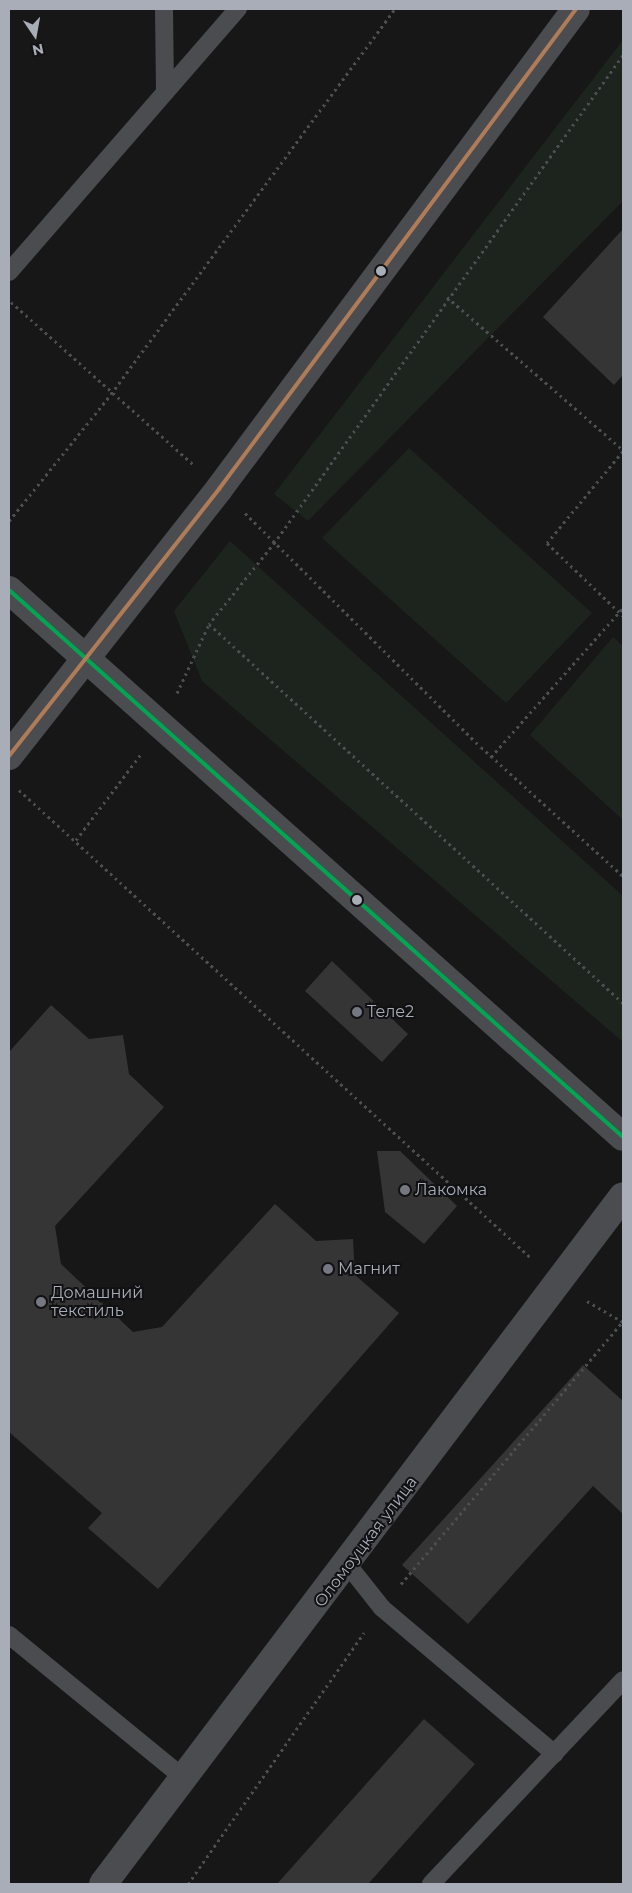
<!DOCTYPE html>
<meta charset="utf-8">
<style>
body{margin:0}
#map{position:relative;width:632px;height:1893px;overflow:hidden;background:#171717;font-family:Montserrat,sans-serif}
div>[style]{position:absolute}
.green>*{inset:0;background:#1d241e}
.building>*{inset:0;background:#353536}
.path>*{height:3px;margin-top:-1.5px;transform-origin:0;background:repeating-linear-gradient(90deg,#4d4e52 0 2.5px,transparent 0 6.5px)}
.service>*{height:18px;margin:-9px;padding:0 9px;transform-origin:9px;border-radius:9px;background:#4b4c50}
.minor>*{height:28px;margin:-14px;padding:0 14px;transform-origin:14px;border-radius:14px;background:#4b4c50}
.tertiary>*{height:28px;margin:-14px;padding:0 14px;transform-origin:14px;border-radius:14px;background:#4b4c50}
.bus-1>*{height:4px;margin:-2px;padding:0 2px;transform-origin:2px;border-radius:2px;background:#00a651}
.bus-2>*{height:4px;margin:-2px;padding:0 2px;transform-origin:2px;border-radius:2px;background:#b07c57}
.dots>*{width:14px;height:14px;translate:-50% -50%;box-sizing:border-box;border:2px solid #111113;border-radius:50%}
span{translate:-50% -50%;white-space:nowrap;text-align:center;line-height:1.15;-webkit-text-stroke:4px #111113;paint-order:stroke}
.poi-label{font-size:16px;color:#a8adb8}
.left{translate:0 -50%;text-align:left}
.street-label{font-size:16px;color:#a8adb8}
.frame{position:absolute;inset:0;border:10px solid #a8adb8;pointer-events:none}
.north{position:absolute;left:10px;top:10px;width:50px;height:50px;-webkit-text-stroke:4px #111113;paint-order:stroke;rotate:168deg;font-size:14px;font-weight:700;line-height:20px;text-align:center;color:#a8adb8}
.north::after{content:'';display:block;margin:auto;width:18px;height:22px;background:#a8adb8;clip-path:polygon(50% 0,100% 100%,50% 72%,0 100%)}
</style>
<div id="map">
<div class="green">
<div style="clip-path:polygon(623px 40px,623px 201px,308px 521px,274px 494px)"></div>
<div style="clip-path:polygon(409px 448px,592px 613px,506px 703px,322px 538px)"></div>
<div style="clip-path:polygon(230px 541px,623px 896px,623px 1042px,202px 681px,174px 611px)"></div>
<div style="clip-path:polygon(613px 637px,623px 646px,623px 820px,530px 735px)"></div>
</div>
<div class="building">
<div style="clip-path:polygon(623px 229px,623px 375px,614px 385px,543px 317px)"></div>
<div style="clip-path:polygon(332px 961px,408px 1034px,382px 1062px,305px 991px)"></div>
<div style="clip-path:polygon(51px 1005px,89px 1039px,123px 1035px,129px 1074px,164px 1107px,55px 1226px,61px 1264px,133px 1332px,162px 1327px,275px 1204px,316px 1241px,353px 1239px,355px 1275px,399px 1313px,158px 1589px,88px 1528px,102px 1513px,9px 1432px,9px 1052px)"></div>
<div style="clip-path:polygon(377px 1151px,400px 1151px,457px 1206px,424px 1244px,385px 1212px)"></div>
<div style="clip-path:polygon(583px 1365px,623px 1401px,623px 1514px,593px 1486px,468px 1624px,402px 1565px)"></div>
<div style="clip-path:polygon(424px 1719px,475px 1764px,368px 1884px,277px 1884px)"></div>
</div>
<div class="path">
<div style="left:623px;top:55px;width:599px;rotate:125.55deg"></div>
<div style="left:275px;top:542px;width:105px;rotate:128.8deg"></div>
<div style="left:209px;top:624px;width:561px;rotate:42.47deg"></div>
<div style="left:447px;top:297px;width:233px;rotate:41deg"></div>
<div style="left:11px;top:302px;width:244px;rotate:41.7deg"></div>
<div style="left:623px;top:451px;width:119px;rotate:129.6deg"></div>
<div style="left:547px;top:543px;width:105px;rotate:43.8deg"></div>
<div style="left:245px;top:513px;width:332px;rotate:44.8deg"></div>
<div style="left:481px;top:747px;width:192px;rotate:42.3deg"></div>
<div style="left:9px;top:521px;width:163px;rotate:-51.2deg"></div>
<div style="left:111px;top:394px;width:478px;rotate:-53.6deg"></div>
<div style="left:177px;top:693px;width:76px;rotate:-65.1deg"></div>
<div style="left:491px;top:757px;width:199px;rotate:-48.5deg"></div>
<div style="left:19px;top:790px;width:694px;rotate:42.43deg"></div>
<div style="left:76px;top:840px;width:108px;rotate:-52.9deg"></div>
<div style="left:587px;top:1301px;width:42px;rotate:30.3deg"></div>
<div style="left:401px;top:1584px;width:344px;rotate:-49.8deg"></div>
<div style="left:188px;top:1884px;width:307px;rotate:-55deg"></div>
</div>
<div class="service">
<div style="left:164px;top:9px;width:83px;rotate:89.3deg"></div>
<div style="left:9px;top:272px;width:349px;rotate:-49deg"></div>
<div style="left:348px;top:1565px;width:55px;rotate:51.7deg"></div>
<div style="left:382px;top:1608px;width:226px;rotate:40.2deg"></div>
<div style="left:9px;top:1635px;width:229px;rotate:39.3deg"></div>
<div style="left:431px;top:1884px;width:280px;rotate:-46.7deg"></div>
</div>
<div class="minor">
<div style="left:103px;top:1884px;width:862px;rotate:-52.92deg"></div>
</div>
<div class="tertiary">
<div style="left:9px;top:590px;width:822px;rotate:41.7deg"></div>
<div style="left:9px;top:756px;width:340px;rotate:-51.8deg"></div>
<div style="left:219px;top:489px;width:598px;rotate:-53.36deg"></div>
</div>
<div class="bus-1">
<div style="left:9px;top:590px;width:822px;rotate:41.7deg"></div>
</div>
<div class="bus-2">
<div style="left:9px;top:756px;width:340px;rotate:-51.8deg"></div>
<div style="left:219px;top:489px;width:598px;rotate:-53.36deg"></div>
</div>
<div class="dots">
<div style="left:381px;top:271px;background:#a8adb8"></div>
<div style="left:357px;top:900px;background:#a8adb8"></div>
<div style="left:357px;top:1012px;background:#757880"></div>
<div style="left:405px;top:1190px;background:#757880"></div>
<div style="left:328px;top:1269px;background:#757880"></div>
<div style="left:41px;top:1302px;background:#757880"></div>
</div>
<div class="poi-label">
<span class="left" style="left:367px;top:1012px">Теле2</span>
<span class="left" style="left:415px;top:1190px">Лакомка</span>
<span class="left" style="left:338px;top:1269px">Магнит</span>
<span class="left" style="left:51px;top:1302px">Домашний<br>текстиль</span>
</div>
<div class="street-label">
<span style="left:366px;top:1542px;rotate:-53deg">Оломоуцкая улица</span>
</div>
<div class="frame"></div>
<div class="north">N</div>
</div>
